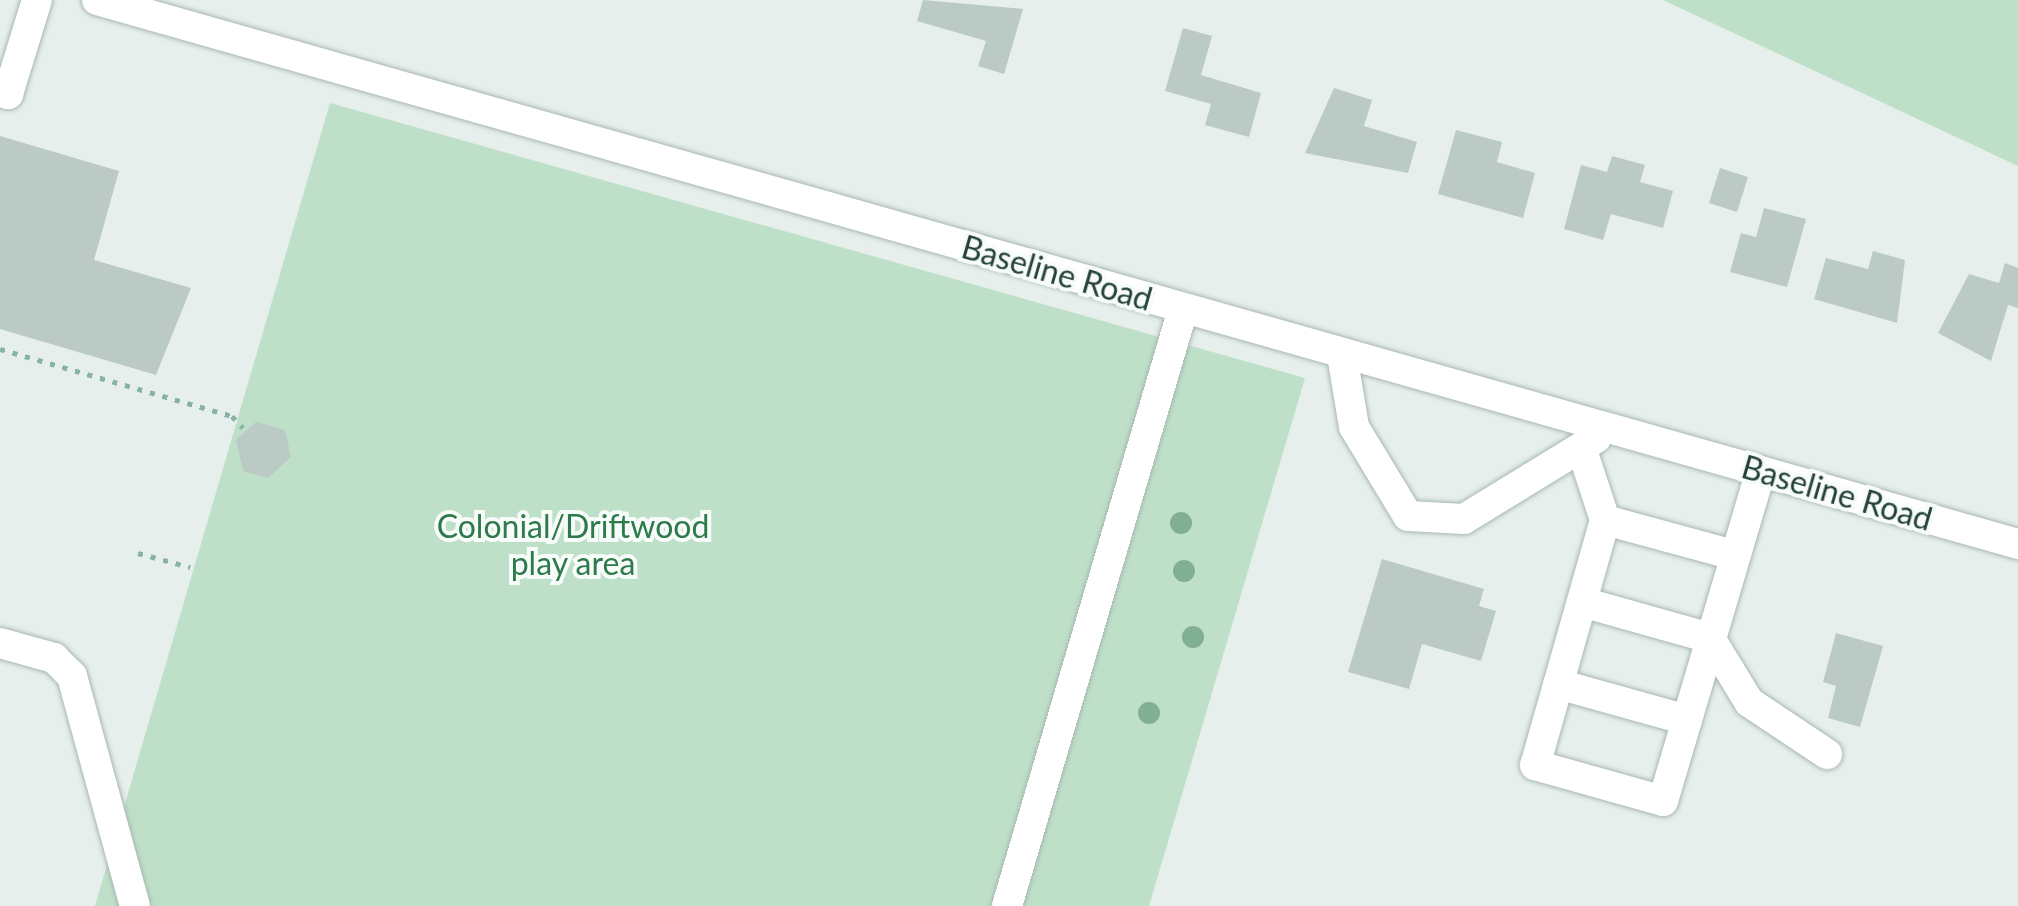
<!DOCTYPE html>
<style>
body{margin:0}
#map{position:relative;width:2018px;height:906px;overflow:hidden;background:#e6efeb;font-family:Lato,sans-serif}
div>[style]{position:absolute}
.green>*{inset:0;background:#bfe0c8}
.building>*{inset:0;background:#bbcac4}
.path>*{height:5px;margin-top:-2.5px;transform-origin:0;background:repeating-linear-gradient(90deg,#86b3a5 0 5px,transparent 0 13px)}
.roads{filter:drop-shadow(0 0 2px #a8b8b2) drop-shadow(0 0 2px #a8b8b2)}
.minor>*{height:30px;margin:-15px;padding:0 15px;transform-origin:15px;border-radius:15px;background:#fff}
.trees>*{width:22px;height:22px;margin:-11px;border-radius:50%;background:#80af93}
span{translate:-50% -50%;white-space:nowrap;text-align:center;line-height:1.15;-webkit-text-stroke:8px #f7fbf9;paint-order:stroke}
.street-label{font-size:32px;color:#24423a}
.park-label{font-size:32px;color:#2d7a4b}
</style>
<div id="map">
<div class="green">
<div style="clip-path:polygon(1663px 0,2018px 0,2018px 166px)"></div>
<div style="clip-path:polygon(330px 103px,1305px 378px,1149px 906px,95px 906px)"></div>
</div>
<div class="building">
<div style="clip-path:polygon(923px 0,1023px 9px,1004px 74px,978px 66px,986px 41px,917px 21px)"></div>
<div style="clip-path:polygon(1183px 28px,1212px 36px,1201px 75px,1261px 93px,1249px 137px,1205px 125px,1211px 104px,1165px 91px)"></div>
<div style="clip-path:polygon(1334px 88px,1372px 100px,1364px 126px,1417px 142px,1408px 173px,1305px 153px)"></div>
<div style="clip-path:polygon(1456px 130px,1502px 142px,1497px 162px,1535px 173px,1523px 218px,1438px 194px)"></div>
<div style="clip-path:polygon(0 136px,119px 171px,94px 260px,191px 288px,156px 375px,0 329px)"></div>
<div style="clip-path:polygon(1612px 156px,1645px 165px,1640px 182px,1673px 191px,1663px 228px,1611px 214px,1603px 240px,1564px 229px,1581px 165px,1607px 172px)"></div>
<div style="clip-path:polygon(1720px 168px,1748px 177px,1737px 212px,1709px 203px)"></div>
<div style="clip-path:polygon(1764px 208px,1806px 219px,1787px 287px,1730px 272px,1741px 233px,1756px 237px)"></div>
<div style="clip-path:polygon(1873px 251px,1905px 260px,1897px 323px,1814px 299px,1826px 258px,1868px 269px)"></div>
<div style="clip-path:polygon(2005px 263px,2018px 268px,2018px 308px,2008px 305px,1991px 361px,1938px 333px,1969px 274px,1999px 283px)"></div>
<div style="clip-path:polygon(256px 422px,285px 430px,291px 457px,268px 478px,243px 471px,236px 440px)"></div>
<div style="clip-path:polygon(1382px 559px,1484px 589px,1479px 606px,1496px 611px,1481px 661px,1422px 644px,1409px 689px,1348px 672px)"></div>
<div style="clip-path:polygon(1836px 633px,1883px 646px,1860px 727px,1828px 718px,1836px 686px,1823px 682px)"></div>
</div>
<div class="path">
<div style="left:0;top:349px;width:241px;rotate:16.1deg"></div>
<div style="left:232px;top:416px;width:16px;rotate:47deg"></div>
<div style="left:138px;top:553px;width:54px;rotate:15.1deg"></div>
</div>
<div class="roads">
<div class="minor">
<div style="left:97px;top:0;width:1997px;rotate:15.81deg"></div>
<div style="left:0;top:91px;width:9px;rotate:21deg"></div>
<div style="left:8px;top:94px;width:98px;rotate:-72.9deg"></div>
<div style="left:1342px;top:355px;width:73px;rotate:80.5deg"></div>
<div style="left:1354px;top:427px;width:104px;rotate:58.8deg"></div>
<div style="left:1408px;top:516px;width:56px;rotate:3.1deg"></div>
<div style="left:1464px;top:519px;width:155px;rotate:-31.5deg"></div>
<div style="left:1582px;top:450px;width:74px;rotate:71.8deg"></div>
<div style="left:1605px;top:520px;width:255px;rotate:105.9deg"></div>
<div style="left:1535px;top:765px;width:133px;rotate:15.7deg"></div>
<div style="left:1663px;top:801px;width:344px;rotate:-73.5deg"></div>
<div style="left:1605px;top:520px;width:134px;rotate:15.2deg"></div>
<div style="left:1582px;top:602px;width:133px;rotate:15.7deg"></div>
<div style="left:1710px;top:638px;width:75px;rotate:58.6deg"></div>
<div style="left:1749px;top:702px;width:94px;rotate:33.7deg"></div>
<div style="left:0;top:643px;width:56px;rotate:15.5deg"></div>
<div style="left:54px;top:658px;width:25px;rotate:45deg"></div>
<div style="left:72px;top:676px;width:238px;rotate:74.7deg"></div>
<div style="left:1558px;top:684px;width:134px;rotate:15.6deg"></div>
<div style="left:1007px;top:906px;width:622px;rotate:-73.57deg"></div>
</div>
</div>
<div class="trees">
<div style="left:1181px;top:523px"></div>
<div style="left:1184px;top:571px"></div>
<div style="left:1193px;top:637px"></div>
<div style="left:1149px;top:713px"></div>
</div>
<div class="street-label">
<span style="left:1057px;top:273px;rotate:16deg">Baseline Road</span>
<span style="left:1837px;top:493px;rotate:16deg">Baseline Road</span>
</div>
<div class="park-label">
<span style="left:573px;top:545px">Colonial/Driftwood<br>play area</span>
</div>
</div>
